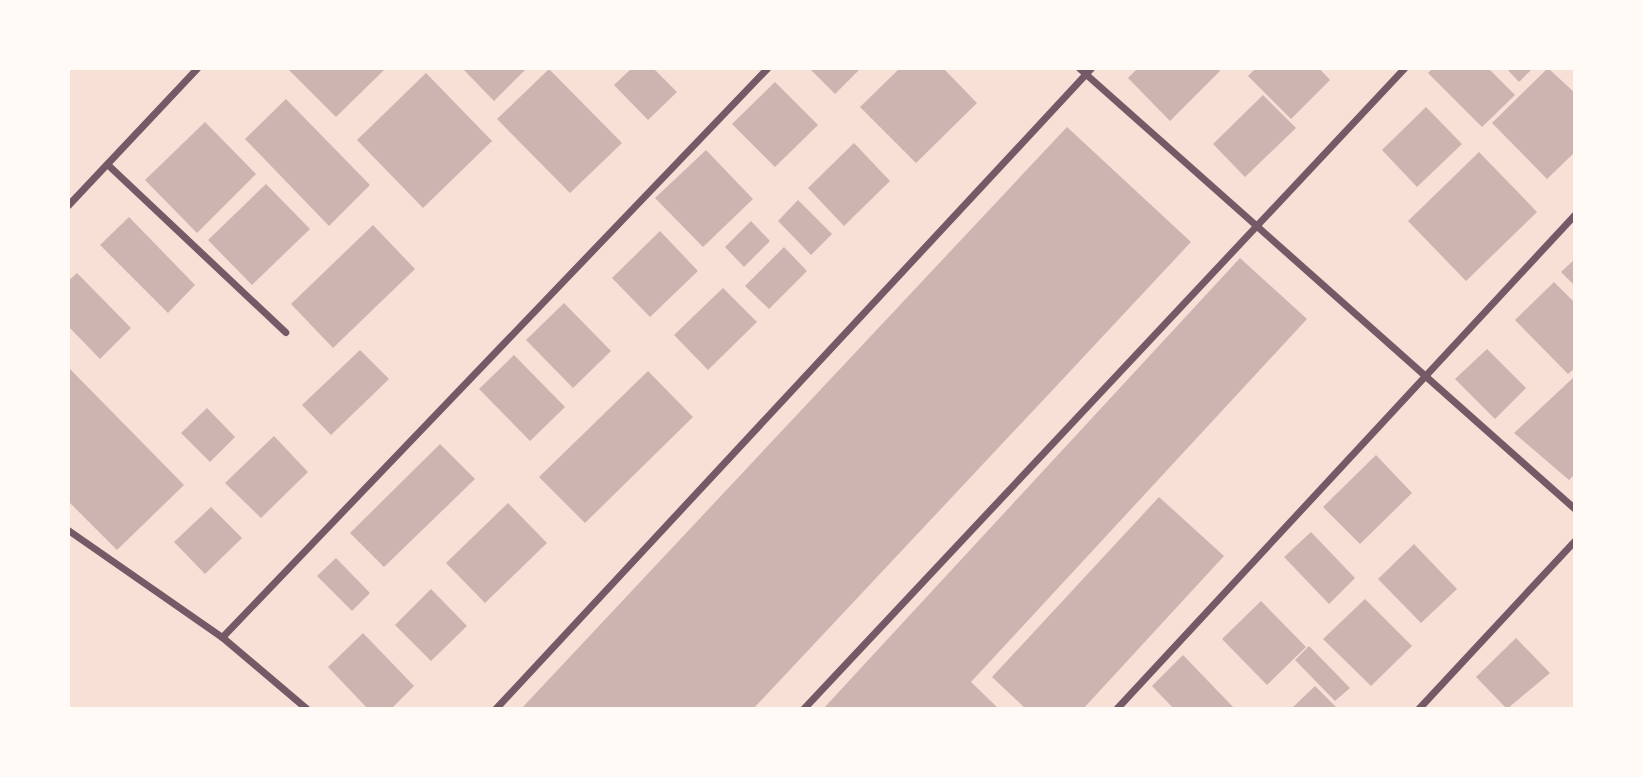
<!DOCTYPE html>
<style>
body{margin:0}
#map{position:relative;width:1643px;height:777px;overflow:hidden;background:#f7e1d7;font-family:Manrope,sans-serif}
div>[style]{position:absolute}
.building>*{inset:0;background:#ccb4b1}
.minor>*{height:7px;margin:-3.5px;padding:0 3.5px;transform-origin:3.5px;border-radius:3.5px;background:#755966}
span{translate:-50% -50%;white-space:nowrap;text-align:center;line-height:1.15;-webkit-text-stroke:6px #fffaf5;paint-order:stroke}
.frame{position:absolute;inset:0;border:70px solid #fffaf5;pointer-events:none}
</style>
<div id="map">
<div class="building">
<div style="clip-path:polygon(287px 68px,383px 68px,384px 70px,336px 117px)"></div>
<div style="clip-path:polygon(462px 68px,527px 68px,494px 101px)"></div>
<div style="clip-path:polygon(632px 68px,653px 68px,677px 92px,648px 120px,614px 85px)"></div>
<div style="clip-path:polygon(809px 68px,861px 68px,835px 94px)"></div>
<div style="clip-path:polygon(900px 68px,943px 68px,977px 103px,916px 163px,860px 107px)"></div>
<div style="clip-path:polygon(1138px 68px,1217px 68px,1220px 71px,1170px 121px,1128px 78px)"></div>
<div style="clip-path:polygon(1256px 68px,1319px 68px,1330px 80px,1291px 119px,1248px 76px)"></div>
<div style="clip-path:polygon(1433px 68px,1488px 68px,1515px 95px,1482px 127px,1428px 73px)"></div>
<div style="clip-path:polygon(1506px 68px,1533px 68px,1519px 82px)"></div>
<div style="clip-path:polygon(1548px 68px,1575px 93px,1575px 152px,1547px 179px,1492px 123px)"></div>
<div style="clip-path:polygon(549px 69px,622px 143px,570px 193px,497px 119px)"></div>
<div style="clip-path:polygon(426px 73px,492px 141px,423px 208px,357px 140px)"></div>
<div style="clip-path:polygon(775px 82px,818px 125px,775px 167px,732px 124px)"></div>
<div style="clip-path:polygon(1263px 95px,1296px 128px,1245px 177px,1213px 144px)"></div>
<div style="clip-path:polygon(286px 99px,370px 185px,329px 226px,245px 139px)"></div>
<div style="clip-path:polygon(1426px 107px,1462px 144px,1417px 187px,1382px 150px)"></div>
<div style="clip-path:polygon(205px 122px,256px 174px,197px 233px,145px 180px)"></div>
<div style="clip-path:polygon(1067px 127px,1191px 242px,1047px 396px,753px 709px,521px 709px)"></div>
<div style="clip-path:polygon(854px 143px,890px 181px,844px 226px,808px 188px)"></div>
<div style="clip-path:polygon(706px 150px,753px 199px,703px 247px,655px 198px)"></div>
<div style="clip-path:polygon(1479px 152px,1537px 212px,1466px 281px,1408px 221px)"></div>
<div style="clip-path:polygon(266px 184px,310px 229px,252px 285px,208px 240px)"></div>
<div style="clip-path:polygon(798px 200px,832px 234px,811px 255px,778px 221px)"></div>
<div style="clip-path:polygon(129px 217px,195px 285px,168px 313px,100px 245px)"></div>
<div style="clip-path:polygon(751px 221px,770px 241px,744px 267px,725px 247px)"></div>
<div style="clip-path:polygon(373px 225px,415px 269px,333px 348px,291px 304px)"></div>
<div style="clip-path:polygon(660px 231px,698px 271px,650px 317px,612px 278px)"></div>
<div style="clip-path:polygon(784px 247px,807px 271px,769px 309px,745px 286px)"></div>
<div style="clip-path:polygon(1240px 258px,1307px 319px,971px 682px,999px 709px,823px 709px)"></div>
<div style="clip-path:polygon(1575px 259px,1575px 286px,1561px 272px)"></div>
<div style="clip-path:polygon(77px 273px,131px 328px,100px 359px,68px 326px,68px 281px)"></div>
<div style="clip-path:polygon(1554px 282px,1575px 303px,1575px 368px,1568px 374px,1515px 320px)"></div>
<div style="clip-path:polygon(723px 288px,757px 322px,708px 370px,674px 335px)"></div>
<div style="clip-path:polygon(564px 303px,611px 351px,573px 388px,526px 340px)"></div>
<div style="clip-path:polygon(1487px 349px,1526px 388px,1495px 419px,1455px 379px)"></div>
<div style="clip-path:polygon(360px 350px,389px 379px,331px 435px,302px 405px)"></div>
<div style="clip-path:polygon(514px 355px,565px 407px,530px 441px,479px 389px)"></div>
<div style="clip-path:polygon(68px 367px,184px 485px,117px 550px,68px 501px)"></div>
<div style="clip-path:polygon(648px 371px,693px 417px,585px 523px,539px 477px)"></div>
<div style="clip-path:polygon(1575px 376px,1575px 474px,1569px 480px,1514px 433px)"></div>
<div style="clip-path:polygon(207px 408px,235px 437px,210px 462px,181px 433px)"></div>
<div style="clip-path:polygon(274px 436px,308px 472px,261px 518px,225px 483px)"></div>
<div style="clip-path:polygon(440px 444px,475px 479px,384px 567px,350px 533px)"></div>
<div style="clip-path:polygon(1376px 455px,1412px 493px,1360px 544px,1323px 507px)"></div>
<div style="clip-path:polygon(1159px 497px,1224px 556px,1083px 709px,1026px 709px,992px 677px)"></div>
<div style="clip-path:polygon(508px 503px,547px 543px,485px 603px,446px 563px)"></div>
<div style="clip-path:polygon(211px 507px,242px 538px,205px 574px,174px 542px)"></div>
<div style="clip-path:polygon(1311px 532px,1355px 578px,1329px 604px,1284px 557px)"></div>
<div style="clip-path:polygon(1414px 544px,1457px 589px,1421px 623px,1378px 579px)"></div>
<div style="clip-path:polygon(336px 558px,370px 593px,352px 611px,317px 576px)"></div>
<div style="clip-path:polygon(431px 589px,467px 626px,431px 661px,395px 625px)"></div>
<div style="clip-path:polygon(1365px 599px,1412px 646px,1371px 686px,1323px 639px)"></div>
<div style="clip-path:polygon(1261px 601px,1306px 647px,1267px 685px,1222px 639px)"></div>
<div style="clip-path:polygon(363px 633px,414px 686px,391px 709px,368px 709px,328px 667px)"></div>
<div style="clip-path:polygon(1516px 638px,1550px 673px,1507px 709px,1476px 677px)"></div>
<div style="clip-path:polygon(1309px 646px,1350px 688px,1335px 701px,1295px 660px)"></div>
<div style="clip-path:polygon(1183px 655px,1235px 709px,1174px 709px,1152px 686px)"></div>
<div style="clip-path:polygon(1315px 686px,1338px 709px,1291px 709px)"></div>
</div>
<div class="minor">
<div style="left:1079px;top:68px;width:664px;rotate:41.64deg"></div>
<div style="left:107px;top:164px;width:245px;rotate:43.3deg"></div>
<div style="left:68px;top:205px;width:188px;rotate:-46.7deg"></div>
<div style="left:68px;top:530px;width:188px;rotate:34.8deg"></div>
<div style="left:222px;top:637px;width:111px;rotate:40.3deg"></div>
<div style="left:222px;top:637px;width:788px;rotate:-46.23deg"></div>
<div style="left:495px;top:709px;width:875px;rotate:-47.08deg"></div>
<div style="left:803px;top:709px;width:879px;rotate:-46.84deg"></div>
<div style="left:1116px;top:709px;width:675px;rotate:-47.16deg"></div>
<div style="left:1418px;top:709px;width:231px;rotate:-47.1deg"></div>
</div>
<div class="frame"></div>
</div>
